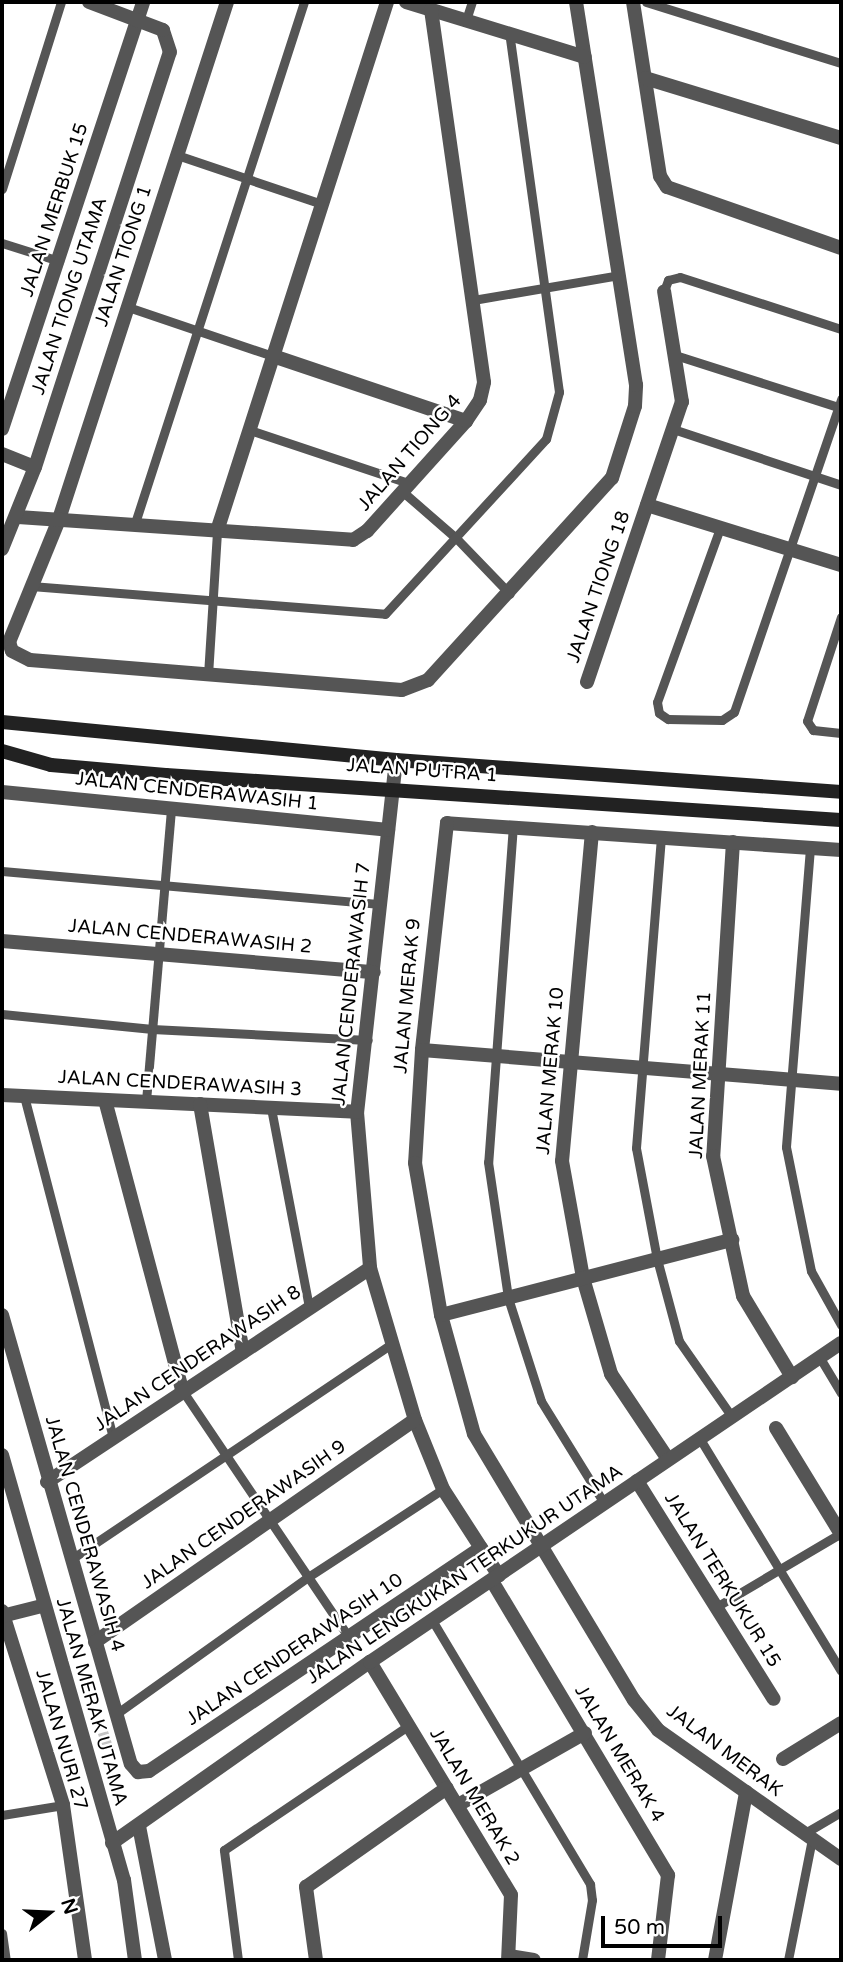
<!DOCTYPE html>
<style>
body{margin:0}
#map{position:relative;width:843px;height:1962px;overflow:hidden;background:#fff;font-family:"Varela Round",sans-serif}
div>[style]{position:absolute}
.building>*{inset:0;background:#c4c4c4}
.service>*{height:9px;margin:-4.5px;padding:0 4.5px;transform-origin:4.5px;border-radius:4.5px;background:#555}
.minor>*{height:14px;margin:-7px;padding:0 7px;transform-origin:7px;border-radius:7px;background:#555}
.tertiary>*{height:14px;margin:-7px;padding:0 7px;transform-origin:7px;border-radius:7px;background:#555}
.secondary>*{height:14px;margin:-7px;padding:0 7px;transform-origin:7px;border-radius:7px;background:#222}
span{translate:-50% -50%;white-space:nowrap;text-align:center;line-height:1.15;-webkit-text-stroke:5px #fff;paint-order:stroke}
.street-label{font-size:19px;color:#000}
.frame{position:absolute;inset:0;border:4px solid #000;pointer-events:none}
.north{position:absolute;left:14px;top:1878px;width:70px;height:70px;-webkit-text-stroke:5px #fff;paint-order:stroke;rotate:72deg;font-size:19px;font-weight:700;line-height:28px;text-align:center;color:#000}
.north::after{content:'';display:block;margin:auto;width:24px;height:32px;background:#000;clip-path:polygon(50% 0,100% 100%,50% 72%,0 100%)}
.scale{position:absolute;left:601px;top:1916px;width:121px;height:32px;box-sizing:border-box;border:4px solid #000;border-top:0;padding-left:9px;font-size:21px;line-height:24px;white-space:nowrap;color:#000;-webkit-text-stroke:5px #fff;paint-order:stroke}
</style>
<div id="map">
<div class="building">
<div style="clip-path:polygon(108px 1731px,113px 1747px,103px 1750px,98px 1734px)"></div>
</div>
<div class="service">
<div style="left:646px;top:2px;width:204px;rotate:17.4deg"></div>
<div style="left:466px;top:20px;width:19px;rotate:-72deg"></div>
<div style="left:177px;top:155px;width:153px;rotate:18.7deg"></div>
<div style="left:2px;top:189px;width:196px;rotate:-72.5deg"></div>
<div style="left:2px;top:243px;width:60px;rotate:17.5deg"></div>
<div style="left:664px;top:291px;width:12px;rotate:-70deg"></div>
<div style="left:668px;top:280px;width:12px;rotate:-14deg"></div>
<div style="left:680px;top:277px;width:169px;rotate:17.9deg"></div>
<div style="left:473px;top:300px;width:148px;rotate:-9.7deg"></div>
<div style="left:128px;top:307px;width:153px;rotate:18.7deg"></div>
<div style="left:675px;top:355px;width:174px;rotate:17.7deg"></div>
<div style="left:673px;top:429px;width:177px;rotate:18.4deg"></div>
<div style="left:250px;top:430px;width:170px;rotate:18.5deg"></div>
<div style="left:403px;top:492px;width:72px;rotate:41deg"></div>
<div style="left:457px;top:539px;width:76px;rotate:46.1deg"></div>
<div style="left:134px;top:526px;width:551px;rotate:-72.03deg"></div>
<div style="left:720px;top:528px;width:185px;rotate:109.9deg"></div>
<div style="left:657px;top:702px;width:11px;rotate:80deg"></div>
<div style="left:659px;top:713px;width:11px;rotate:34deg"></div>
<div style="left:668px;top:719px;width:54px;rotate:1.1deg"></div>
<div style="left:722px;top:720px;width:14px;rotate:-34deg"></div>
<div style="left:734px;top:712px;width:331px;rotate:-71.1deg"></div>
<div style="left:31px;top:586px;width:355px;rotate:4.5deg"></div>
<div style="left:385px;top:614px;width:238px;rotate:-47.4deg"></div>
<div style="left:546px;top:439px;width:49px;rotate:-74.5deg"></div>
<div style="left:559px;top:392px;width:362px;rotate:-97.9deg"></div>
<div style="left:841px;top:617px;width:109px;rotate:108.1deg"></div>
<div style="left:807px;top:721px;width:11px;rotate:56deg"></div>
<div style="left:813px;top:730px;width:28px;rotate:6deg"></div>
<div style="left:208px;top:675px;width:144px;rotate:-86.4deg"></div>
<div style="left:513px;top:825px;width:338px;rotate:94.2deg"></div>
<div style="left:488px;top:1162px;width:137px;rotate:81.6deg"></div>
<div style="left:508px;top:1298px;width:108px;rotate:72.2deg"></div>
<div style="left:541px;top:1401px;width:120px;rotate:58.3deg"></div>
<div style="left:661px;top:837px;width:312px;rotate:94.6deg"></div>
<div style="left:636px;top:1148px;width:113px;rotate:79.3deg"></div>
<div style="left:657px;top:1259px;width:85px;rotate:75deg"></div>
<div style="left:679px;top:1341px;width:93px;rotate:55.1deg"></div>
<div style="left:810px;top:848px;width:300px;rotate:94.6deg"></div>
<div style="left:786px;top:1147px;width:126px;rotate:78.6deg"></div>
<div style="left:811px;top:1271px;width:62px;rotate:60.9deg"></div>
<div style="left:2px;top:871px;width:380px;rotate:5deg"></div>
<div style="left:2px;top:1014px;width:151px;rotate:5.7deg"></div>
<div style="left:152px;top:1029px;width:216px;rotate:2.9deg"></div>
<div style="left:24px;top:1096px;width:353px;rotate:75.4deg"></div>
<div style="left:146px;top:1101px;width:292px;rotate:-85.1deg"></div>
<div style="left:271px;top:1108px;width:204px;rotate:79.2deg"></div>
<div style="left:820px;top:1358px;width:41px;rotate:59deg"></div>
<div style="left:182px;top:1390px;width:299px;rotate:56deg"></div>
<div style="left:700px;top:1439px;width:271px;rotate:58.7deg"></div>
<div style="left:70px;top:1560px;width:388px;rotate:-33.9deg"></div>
<div style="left:716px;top:1607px;width:145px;rotate:-30.6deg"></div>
<div style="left:432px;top:1620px;width:308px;rotate:59.1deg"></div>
<div style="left:590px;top:1884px;width:16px;rotate:83deg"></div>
<div style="left:592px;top:1900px;width:61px;rotate:99.5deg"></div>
<div style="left:116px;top:1714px;width:236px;rotate:-35.5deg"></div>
<div style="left:308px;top:1577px;width:161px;rotate:-33.1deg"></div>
<div style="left:2px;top:1815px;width:62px;rotate:-9.3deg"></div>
<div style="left:805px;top:1833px;width:42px;rotate:-30.3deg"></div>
<div style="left:2px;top:1933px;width:27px;rotate:82deg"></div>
<div style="left:238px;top:1960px;width:111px;rotate:-97.3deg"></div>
<div style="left:224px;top:1850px;width:223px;rotate:-34deg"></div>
<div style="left:788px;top:1960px;width:123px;rotate:-78.8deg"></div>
</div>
<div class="minor">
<div style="left:227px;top:2px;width:547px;rotate:108deg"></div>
<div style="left:58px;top:522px;width:130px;rotate:112.2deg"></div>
<div style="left:9px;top:642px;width:9px;rotate:72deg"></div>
<div style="left:12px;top:651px;width:20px;rotate:27deg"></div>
<div style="left:30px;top:660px;width:373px;rotate:4.6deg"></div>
<div style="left:402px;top:690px;width:28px;rotate:-21deg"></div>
<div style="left:428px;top:680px;width:273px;rotate:-47.7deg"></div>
<div style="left:612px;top:478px;width:76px;rotate:-72.3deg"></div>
<div style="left:635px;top:406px;width:21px;rotate:-87deg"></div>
<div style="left:636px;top:385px;width:388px;rotate:-98.9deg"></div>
<div style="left:406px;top:2px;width:187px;rotate:17.1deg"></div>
<div style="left:633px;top:2px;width:176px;rotate:81.2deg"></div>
<div style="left:660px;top:176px;width:13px;rotate:58deg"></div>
<div style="left:667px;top:187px;width:184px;rotate:19.3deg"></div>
<div style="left:645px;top:78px;width:205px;rotate:17deg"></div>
<div style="left:273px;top:356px;width:204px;rotate:18.6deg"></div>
<div style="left:2px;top:429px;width:450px;rotate:-71.7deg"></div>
<div style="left:2px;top:454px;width:35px;rotate:22deg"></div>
<div style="left:647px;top:505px;width:203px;rotate:17.2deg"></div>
<div style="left:18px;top:517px;width:336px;rotate:3.9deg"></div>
<div style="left:353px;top:540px;width:17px;rotate:-33deg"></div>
<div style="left:367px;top:531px;width:148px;rotate:-48deg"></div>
<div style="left:466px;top:421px;width:25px;rotate:-56deg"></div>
<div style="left:480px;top:400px;width:18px;rotate:-77deg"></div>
<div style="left:484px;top:382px;width:376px;rotate:-98.1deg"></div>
<div style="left:217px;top:531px;width:556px;rotate:-72.18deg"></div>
<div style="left:2px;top:549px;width:88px;rotate:-68.1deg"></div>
<div style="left:35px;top:467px;width:436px;rotate:-72deg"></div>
<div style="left:170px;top:52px;width:23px;rotate:-108deg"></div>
<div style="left:163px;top:30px;width:79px;rotate:-159.3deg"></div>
<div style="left:587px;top:682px;width:296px;rotate:-71.3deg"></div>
<div style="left:682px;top:402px;width:112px;rotate:-99.2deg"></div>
<div style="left:396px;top:760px;width:354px;rotate:96.3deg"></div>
<div style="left:357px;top:1112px;width:157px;rotate:85.2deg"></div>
<div style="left:370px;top:1268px;width:159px;rotate:73.5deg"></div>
<div style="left:415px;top:1420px;width:74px;rotate:67.9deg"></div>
<div style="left:443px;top:1489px;width:103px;rotate:57.2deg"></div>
<div style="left:2px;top:792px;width:388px;rotate:5.6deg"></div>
<div style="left:592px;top:832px;width:330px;rotate:95.2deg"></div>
<div style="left:562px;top:1161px;width:119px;rotate:79.8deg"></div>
<div style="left:583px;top:1278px;width:100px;rotate:73.7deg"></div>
<div style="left:611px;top:1374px;width:102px;rotate:56.2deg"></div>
<div style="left:733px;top:842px;width:315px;rotate:93.6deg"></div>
<div style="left:713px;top:1156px;width:143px;rotate:77.9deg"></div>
<div style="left:743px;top:1296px;width:95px;rotate:58.8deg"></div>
<div style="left:841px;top:850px;width:395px;rotate:-176.1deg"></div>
<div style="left:447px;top:823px;width:228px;rotate:96.3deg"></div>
<div style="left:422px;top:1050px;width:113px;rotate:93.5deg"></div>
<div style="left:415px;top:1163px;width:154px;rotate:80.3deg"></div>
<div style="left:441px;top:1315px;width:123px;rotate:74.5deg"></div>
<div style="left:474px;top:1434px;width:310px;rotate:59deg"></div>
<div style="left:634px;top:1700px;width:38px;rotate:51deg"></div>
<div style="left:658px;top:1730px;width:224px;rotate:35.2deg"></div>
<div style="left:2px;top:941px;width:373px;rotate:4.8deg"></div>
<div style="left:422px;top:1050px;width:420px;rotate:4.6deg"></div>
<div style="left:2px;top:1095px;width:355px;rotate:2.7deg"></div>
<div style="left:105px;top:1100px;width:300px;rotate:75.1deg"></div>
<div style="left:200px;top:1104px;width:252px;rotate:80.2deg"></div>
<div style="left:2px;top:1315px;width:467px;rotate:74deg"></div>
<div style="left:131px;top:1764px;width:11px;rotate:49deg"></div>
<div style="left:138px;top:1772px;width:11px;rotate:-5deg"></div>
<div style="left:149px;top:1771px;width:400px;rotate:-33.9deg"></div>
<div style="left:441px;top:1315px;width:301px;rotate:-14.5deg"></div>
<div style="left:776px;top:1428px;width:124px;rotate:58.5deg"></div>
<div style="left:637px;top:1481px;width:257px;rotate:57.9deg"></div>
<div style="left:47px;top:1482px;width:387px;rotate:-33.5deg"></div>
<div style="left:492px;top:1581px;width:343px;rotate:59.1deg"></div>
<div style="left:668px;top:1875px;width:86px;rotate:96.7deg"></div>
<div style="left:2px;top:1611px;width:203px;rotate:72.5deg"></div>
<div style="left:63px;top:1805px;width:157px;rotate:81.9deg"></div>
<div style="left:2px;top:1616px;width:41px;rotate:-14deg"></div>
<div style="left:95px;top:1642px;width:389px;rotate:-34.8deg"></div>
<div style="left:370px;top:1662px;width:272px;rotate:58.8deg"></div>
<div style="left:511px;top:1895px;width:65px;rotate:92.6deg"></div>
<div style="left:783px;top:1759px;width:68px;rotate:-31.8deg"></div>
<div style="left:458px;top:1805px;width:146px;rotate:-29.6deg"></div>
<div style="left:139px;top:1826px;width:136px;rotate:79deg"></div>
<div style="left:112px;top:1843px;width:315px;rotate:-35.1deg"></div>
<div style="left:370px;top:1662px;width:569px;rotate:-34.11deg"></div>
<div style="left:509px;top:1956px;width:25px;rotate:9deg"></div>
<div style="left:316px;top:1960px;width:74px;rotate:-97.8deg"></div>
<div style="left:306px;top:1887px;width:172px;rotate:-35.1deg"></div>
<div style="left:715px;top:1960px;width:171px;rotate:-79.5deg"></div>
</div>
<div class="tertiary">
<div style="left:2px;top:1455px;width:442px;rotate:74deg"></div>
<div style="left:124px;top:1880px;width:81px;rotate:82.2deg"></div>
</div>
<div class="secondary">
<div style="left:2px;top:722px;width:396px;rotate:5.5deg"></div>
<div style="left:396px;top:760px;width:446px;rotate:4.1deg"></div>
<div style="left:2px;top:751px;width:51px;rotate:15.9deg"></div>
<div style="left:51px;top:765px;width:115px;rotate:5deg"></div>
<div style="left:166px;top:775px;width:676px;rotate:3.81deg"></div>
</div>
<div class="street-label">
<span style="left:55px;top:210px;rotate:-72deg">JALAN MERBUK 15</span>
<span style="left:124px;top:256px;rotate:-72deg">JALAN TIONG 1</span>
<span style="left:70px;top:296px;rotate:-72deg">JALAN TIONG UTAMA</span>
<span style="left:410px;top:453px;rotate:-49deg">JALAN TIONG 4</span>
<span style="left:599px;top:587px;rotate:-71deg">JALAN TIONG 18</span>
<span style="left:422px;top:771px;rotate:4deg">JALAN PUTRA 1</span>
<span style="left:197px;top:792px;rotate:6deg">JALAN CENDERAWASIH 1</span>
<span style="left:190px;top:937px;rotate:5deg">JALAN CENDERAWASIH 2</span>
<span style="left:352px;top:984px;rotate:-84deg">JALAN CENDERAWASIH 7</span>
<span style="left:408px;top:996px;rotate:-85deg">JALAN MERAK 9</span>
<span style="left:551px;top:1071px;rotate:-85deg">JALAN MERAK 10</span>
<span style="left:701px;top:1075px;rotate:-87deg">JALAN MERAK 11</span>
<span style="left:180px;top:1084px;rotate:3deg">JALAN CENDERAWASIH 3</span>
<span style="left:198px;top:1359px;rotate:-34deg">JALAN CENDERAWASIH 8</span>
<span style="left:244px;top:1515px;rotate:-35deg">JALAN CENDERAWASIH 9</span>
<span style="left:84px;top:1534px;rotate:74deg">JALAN CENDERAWASIH 4</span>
<span style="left:465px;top:1575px;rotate:-34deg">JALAN LENGKUKAN TERKUKUR UTAMA</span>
<span style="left:722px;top:1580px;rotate:58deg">JALAN TERKUKUR 15</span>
<span style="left:295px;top:1650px;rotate:-34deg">JALAN CENDERAWASIH 10</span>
<span style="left:91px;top:1702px;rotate:74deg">JALAN MERAK UTAMA</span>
<span style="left:61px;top:1740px;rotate:74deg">JALAN NURI 27</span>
<span style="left:724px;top:1751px;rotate:37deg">JALAN MERAK</span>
<span style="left:619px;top:1754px;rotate:59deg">JALAN MERAK 4</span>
<span style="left:474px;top:1797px;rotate:59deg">JALAN MERAK 2</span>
</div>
<div class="frame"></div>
<div class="north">N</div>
<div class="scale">50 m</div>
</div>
